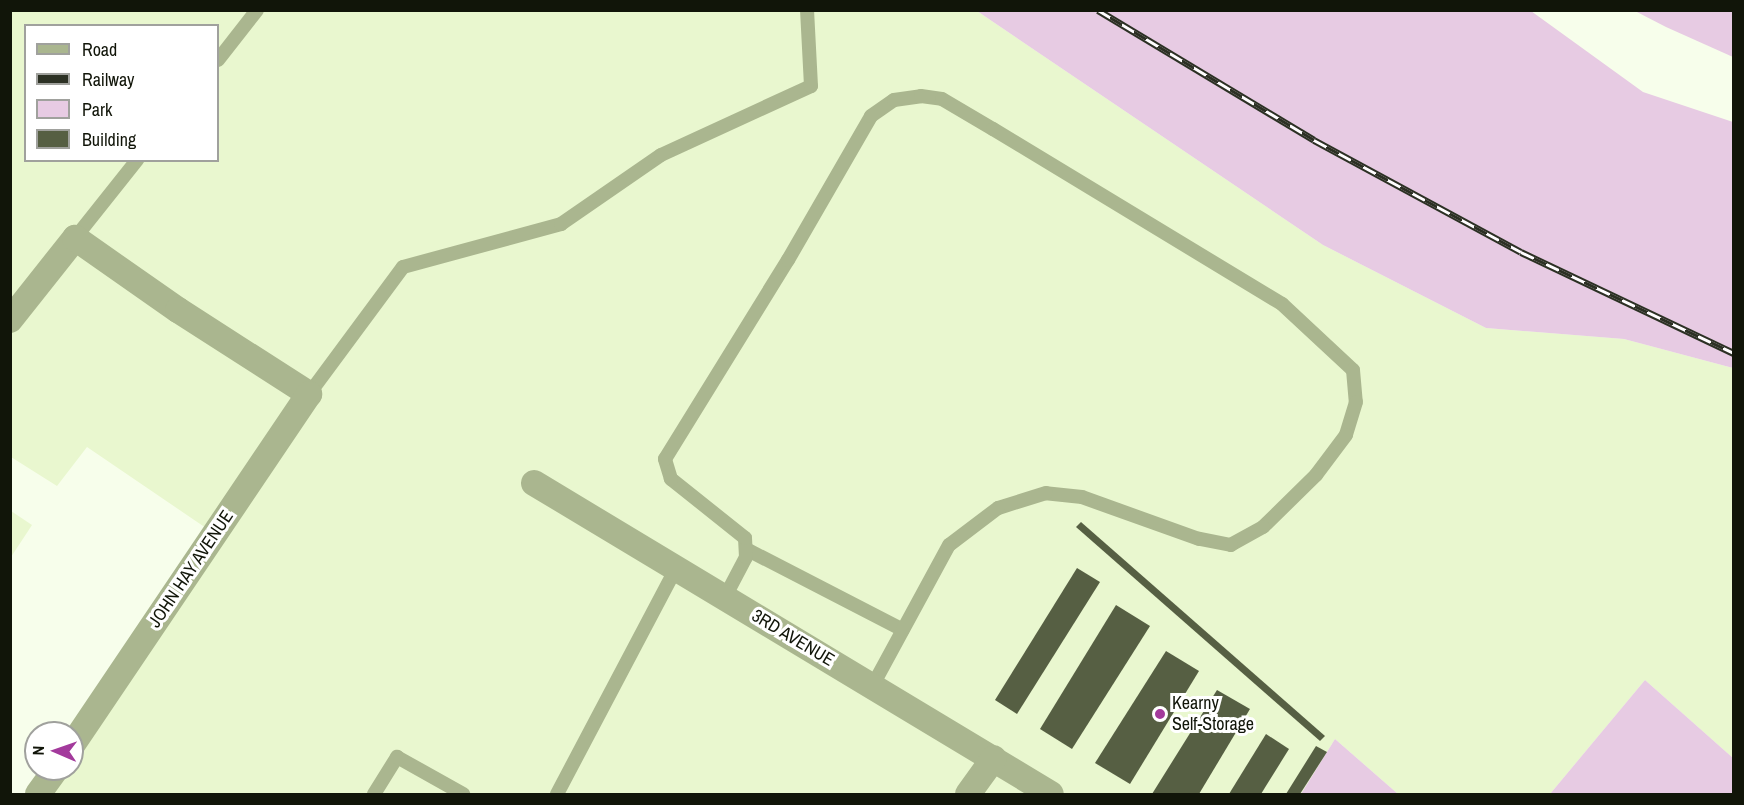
<!DOCTYPE html>
<style>
body{margin:0}
#map{position:relative;width:1744px;height:805px;overflow:hidden;background:#f7feeb;font-family:"Archivo Narrow",sans-serif}
div>[style]{position:absolute}
.built>*{inset:0;background:#e9f7cf}
.green>*{inset:0;background:#e7cbe3}
.building>*{inset:0;background:#565f43}
.service>*{height:14px;margin:-7px;padding:0 7px;transform-origin:7px;border-radius:7px;background:#aab68f}
.minor>*{height:26px;margin:-13px;padding:0 13px;transform-origin:13px;border-radius:13px;background:#aab68f}
.rail>*{height:7px;margin-top:-3.5px;transform-origin:0;background:repeating-linear-gradient(90deg,#fff 0 14px,#2c3124 0 28px);box-sizing:border-box;border-block:2px solid #2c3124}
.dots>*{width:16px;height:16px;translate:-50% -50%;box-sizing:border-box;border:3px solid #fff;border-radius:50%}
span{translate:-50% -50%;white-space:nowrap;text-align:center;line-height:1.15;-webkit-text-stroke:6px #fff;paint-order:stroke}
.street-label{font-size:18px;color:#111509}
.poi-label{font-size:18px;color:#111509}
.left{translate:0 -50%;text-align:left}
.frame{position:absolute;inset:0;border:12px solid #111509;pointer-events:none}
.legend{position:absolute;left:24px;top:24px;width:195px;height:138px;box-sizing:border-box;background:#fff;border:2px solid #a0a19d;margin:0;padding:8px 10px;list-style:none;font-size:18px;color:#111509}
.legend li{display:flex;align-items:center;gap:12px;height:30px}
.legend b{width:30px;border:2px solid #a0a19d}
.north{position:absolute;left:24px;top:721px;width:60px;height:60px;box-sizing:border-box;background:#fff;border:2px solid #a0a19d;border-radius:50%;rotate:272deg;font-size:16px;font-weight:700;line-height:24px;text-align:center;color:#111509}
.north::after{content:'';display:block;margin:auto;width:21px;height:27px;background:#a33a9c;clip-path:polygon(50% 0,100% 100%,50% 72%,0 100%)}
</style>
<div id="map">
<div class="built">
<div style="clip-path:polygon(evenodd,10px 11px,977px 11px,1323px 245px,1486px 328px,1624px 339px,1733px 368px,1733px 758px,1645px 680px,1550px 794px,1398px 794px,1335px 739px,1301px 794px,32px 794px,49px 769px,72px 769px,72px 734px,206px 528px,87px 447px,57px 486px,11px 457px,10px 11px,26px 26px,218px 26px,218px 160px,26px 160px,26px 26px)"></div>
<div style="clip-path:polygon(11px 511px,32px 525px,11px 557px)"></div>
</div>
<div class="green">
<div style="clip-path:polygon(977px 11px,1531px 11px,1643px 92px,1733px 122px,1733px 368px,1624px 339px,1486px 328px,1323px 245px)"></div>
<div style="clip-path:polygon(1635px 11px,1733px 11px,1733px 57px,1666px 27px)"></div>
<div style="clip-path:polygon(1645px 680px,1733px 758px,1733px 794px,1550px 794px)"></div>
<div style="clip-path:polygon(1335px 739px,1398px 794px,1301px 794px)"></div>
</div>
<div class="building">
<div style="clip-path:polygon(1081px 522px,1325px 736px,1320px 741px,1076px 527px)"></div>
<div style="clip-path:polygon(1077px 568px,1100px 582px,1017px 714px,995px 700px)"></div>
<div style="clip-path:polygon(1116px 605px,1150px 626px,1072px 749px,1040px 729px)"></div>
<div style="clip-path:polygon(1166px 651px,1199px 671px,1130px 784px,1095px 763px)"></div>
<div style="clip-path:polygon(1217px 690px,1250px 709px,1199px 794px,1152px 794px)"></div>
<div style="clip-path:polygon(1266px 734px,1289px 749px,1261px 794px,1229px 794px)"></div>
<div style="clip-path:polygon(1316px 746px,1327px 752px,1300px 794px,1286px 794px)"></div>
</div>
<div class="service">
<div style="left:218px;top:60px;width:63px;rotate:-52deg"></div>
<div style="left:75px;top:238px;width:100px;rotate:-51.5deg"></div>
<div style="left:309px;top:394px;width:158px;rotate:-53.5deg"></div>
<div style="left:403px;top:267px;width:164px;rotate:-15.2deg"></div>
<div style="left:561px;top:224px;width:121px;rotate:-34.6deg"></div>
<div style="left:661px;top:155px;width:165px;rotate:-24.7deg"></div>
<div style="left:811px;top:86px;width:76px;rotate:-93deg"></div>
<div style="left:748px;top:550px;width:174px;rotate:27.3deg"></div>
<div style="left:725px;top:597px;width:45px;rotate:-62.3deg"></div>
<div style="left:746px;top:557px;width:19px;rotate:-93deg"></div>
<div style="left:745px;top:538px;width:95px;rotate:-141.4deg"></div>
<div style="left:671px;top:479px;width:21px;rotate:-107deg"></div>
<div style="left:665px;top:459px;width:234px;rotate:-58.3deg"></div>
<div style="left:788px;top:260px;width:166px;rotate:-60deg"></div>
<div style="left:871px;top:116px;width:28px;rotate:-35deg"></div>
<div style="left:894px;top:100px;width:27px;rotate:-8deg"></div>
<div style="left:921px;top:96px;width:21px;rotate:8deg"></div>
<div style="left:942px;top:99px;width:59px;rotate:30.5deg"></div>
<div style="left:993px;top:129px;width:338px;rotate:31.2deg"></div>
<div style="left:1282px;top:304px;width:97px;rotate:42.9deg"></div>
<div style="left:1353px;top:370px;width:32px;rotate:85deg"></div>
<div style="left:1356px;top:402px;width:34px;rotate:107deg"></div>
<div style="left:1346px;top:435px;width:50px;rotate:126.9deg"></div>
<div style="left:1316px;top:475px;width:74px;rotate:135.5deg"></div>
<div style="left:1263px;top:527px;width:37px;rotate:151deg"></div>
<div style="left:1231px;top:545px;width:33px;rotate:-169deg"></div>
<div style="left:1199px;top:539px;width:124px;rotate:-160.3deg"></div>
<div style="left:1082px;top:497px;width:36px;rotate:-174deg"></div>
<div style="left:1046px;top:493px;width:50px;rotate:162.6deg"></div>
<div style="left:998px;top:508px;width:61px;rotate:142.9deg"></div>
<div style="left:949px;top:545px;width:159px;rotate:118.5deg"></div>
<div style="left:374px;top:794px;width:44px;rotate:-58.1deg"></div>
<div style="left:397px;top:757px;width:76px;rotate:29.3deg"></div>
<div style="left:557px;top:794px;width:255px;rotate:-62.2deg"></div>
</div>
<div class="minor">
<div style="left:10px;top:320px;width:105px;rotate:-51.6deg"></div>
<div style="left:75px;top:238px;width:126px;rotate:35deg"></div>
<div style="left:178px;top:310px;width:156px;rotate:32.7deg"></div>
<div style="left:309px;top:394px;width:424px;rotate:124deg"></div>
<div style="left:534px;top:483px;width:603px;rotate:31.03deg"></div>
<div style="left:38px;top:794px;width:31px;rotate:-54deg"></div>
<div style="left:968px;top:794px;width:44px;rotate:-54.2deg"></div>
</div>
<div class="rail">
<div style="left:1098px;top:10px;width:252px;rotate:31deg"></div>
<div style="left:1314px;top:140px;width:235px;rotate:28.4deg"></div>
<div style="left:1521px;top:252px;width:236px;rotate:25.4deg"></div>
</div>
<div class="dots">
<div style="left:1160px;top:714px;background:#a33a9c"></div>
</div>
<div class="street-label">
<span style="left:191px;top:569px;rotate:-56deg">JOHN HAY AVENUE</span>
<span style="left:793px;top:638px;rotate:31deg">3RD AVENUE</span>
</div>
<div class="poi-label">
<span class="left" style="left:1172px;top:714px">Kearny<br>Self-Storage</span>
</div>
<div class="frame"></div>
<ul class="legend">
<li><b style="height:8px;background:#aab68f"></b>Road</li>
<li><b style="height:8px;background:#2c3124"></b>Railway</li>
<li><b style="height:16px;background:#e7cbe3"></b>Park</li>
<li><b style="height:16px;background:#565f43"></b>Building</li>
</ul>
<div class="north">N</div>
</div>
